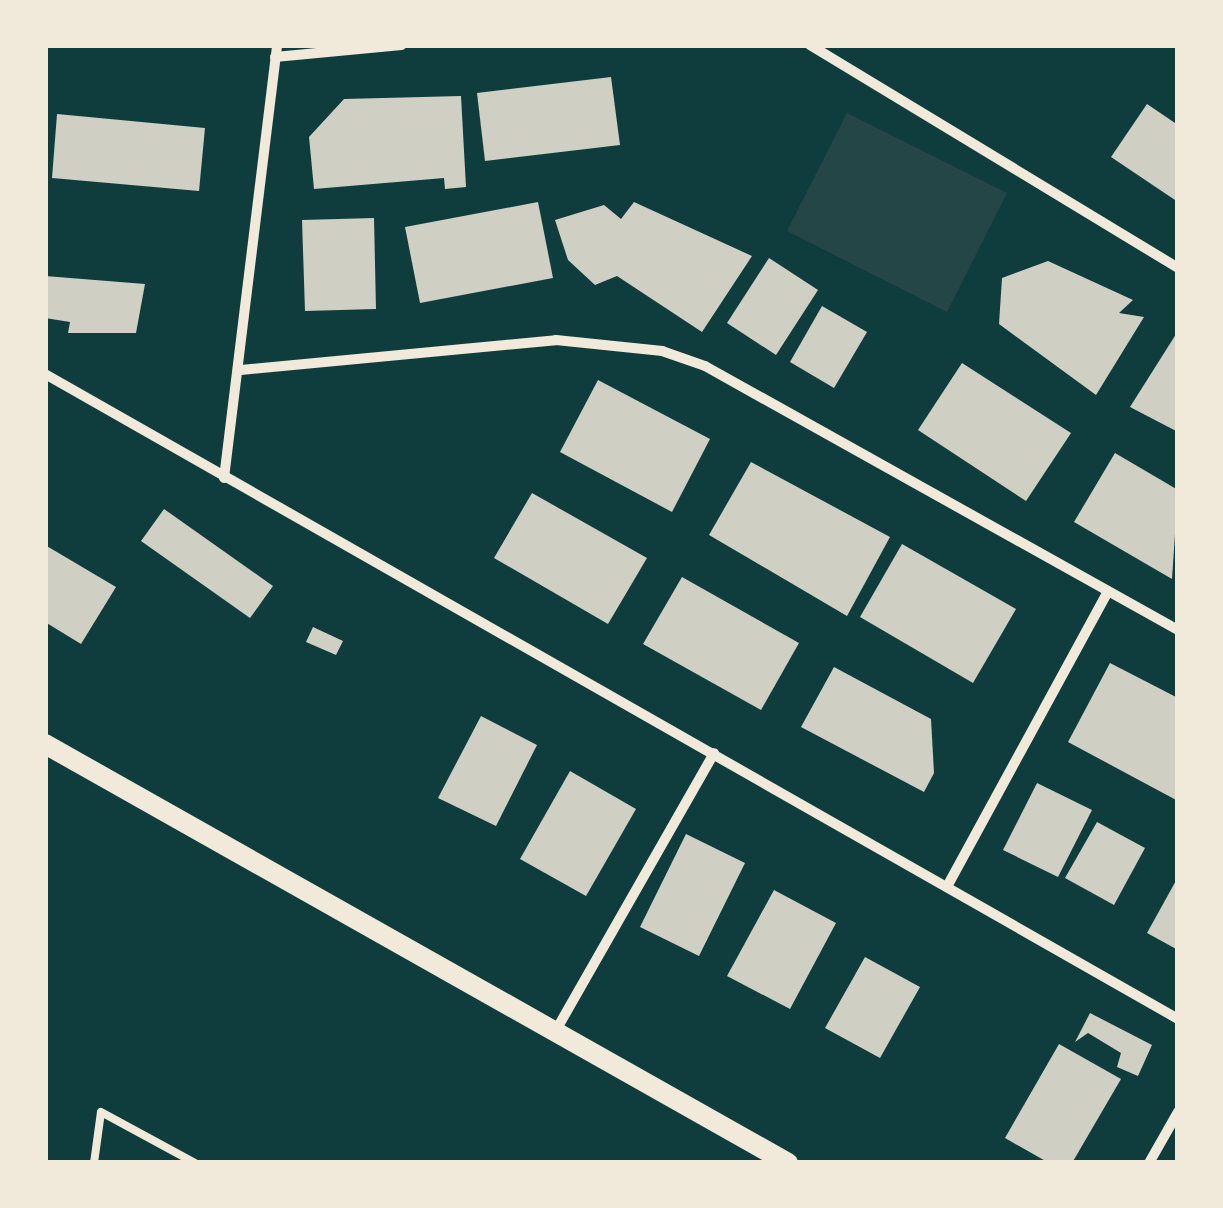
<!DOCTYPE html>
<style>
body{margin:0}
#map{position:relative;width:1223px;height:1208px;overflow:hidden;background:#0f3d3e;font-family:"IBM Plex Sans",sans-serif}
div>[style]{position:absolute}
.green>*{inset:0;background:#244646}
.building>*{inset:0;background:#cfcfc3}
.service>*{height:8px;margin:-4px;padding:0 4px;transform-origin:4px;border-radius:4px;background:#f1e9da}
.minor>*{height:10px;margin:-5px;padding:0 5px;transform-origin:5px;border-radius:5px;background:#f1e9da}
.secondary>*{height:20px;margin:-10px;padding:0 10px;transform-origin:10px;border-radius:10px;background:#f1e9da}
span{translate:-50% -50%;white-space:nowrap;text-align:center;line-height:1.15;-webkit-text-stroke:10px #f1e9da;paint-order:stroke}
.frame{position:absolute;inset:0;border:48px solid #f1e9da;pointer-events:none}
</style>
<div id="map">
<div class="green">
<div style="clip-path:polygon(847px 113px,1007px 193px,947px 312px,787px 231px)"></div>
</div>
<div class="building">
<div style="clip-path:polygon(611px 77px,620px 145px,485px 161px,477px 93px)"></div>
<div style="clip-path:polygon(461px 96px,466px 187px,445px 189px,444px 178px,314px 189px,309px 137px,344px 99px)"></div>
<div style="clip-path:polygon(1147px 104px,1178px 125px,1178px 202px,1111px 157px)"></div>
<div style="clip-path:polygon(57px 114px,205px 128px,199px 191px,52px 178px)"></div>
<div style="clip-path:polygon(538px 202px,553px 278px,420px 303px,405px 227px)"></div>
<div style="clip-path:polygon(634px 202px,752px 256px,702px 332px,617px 276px,595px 285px,568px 260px,555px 220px,604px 205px,621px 219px)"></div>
<div style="clip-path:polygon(374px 218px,376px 309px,305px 311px,302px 220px)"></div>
<div style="clip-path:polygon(769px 258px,818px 290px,776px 355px,727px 323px)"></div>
<div style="clip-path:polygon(1048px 261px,1133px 300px,1119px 313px,1144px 317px,1096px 395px,999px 324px,1002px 278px)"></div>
<div style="clip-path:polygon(45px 276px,145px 284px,136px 333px,68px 333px,70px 322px,45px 318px)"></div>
<div style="clip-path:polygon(822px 306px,867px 332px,834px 388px,790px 362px)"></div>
<div style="clip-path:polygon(1178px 331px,1178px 432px,1130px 407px)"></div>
<div style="clip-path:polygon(962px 363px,1071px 433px,1026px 501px,918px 430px)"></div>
<div style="clip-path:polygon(598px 380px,710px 439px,672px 512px,560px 452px)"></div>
<div style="clip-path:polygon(1115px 453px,1178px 490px,1172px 579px,1074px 522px)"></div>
<div style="clip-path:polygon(751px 462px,890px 537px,847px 616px,709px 535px)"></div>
<div style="clip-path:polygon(532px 493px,647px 558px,608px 624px,494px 558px)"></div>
<div style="clip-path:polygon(164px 509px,273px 586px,250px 618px,141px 541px)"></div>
<div style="clip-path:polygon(902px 544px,1016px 609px,973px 683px,860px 617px)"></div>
<div style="clip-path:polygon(45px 545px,116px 587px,81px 644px,45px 622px)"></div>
<div style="clip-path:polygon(682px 577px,799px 643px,761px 710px,643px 644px)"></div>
<div style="clip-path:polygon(313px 627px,343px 641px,336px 655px,306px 642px)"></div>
<div style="clip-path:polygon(1110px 663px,1178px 698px,1178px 801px,1068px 742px)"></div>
<div style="clip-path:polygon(834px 667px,931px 719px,934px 773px,924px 792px,801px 727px)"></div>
<div style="clip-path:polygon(481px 716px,537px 745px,496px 826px,438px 798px)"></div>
<div style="clip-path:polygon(570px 771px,636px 809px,586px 896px,520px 859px)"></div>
<div style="clip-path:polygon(1037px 783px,1092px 810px,1058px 877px,1003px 850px)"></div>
<div style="clip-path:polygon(1097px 822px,1145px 848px,1114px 905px,1065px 878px)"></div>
<div style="clip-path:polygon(686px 834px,745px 863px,699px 956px,640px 927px)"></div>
<div style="clip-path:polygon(1178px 877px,1178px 950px,1147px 933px)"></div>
<div style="clip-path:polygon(774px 890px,836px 923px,790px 1009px,727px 976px)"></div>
<div style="clip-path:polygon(865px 957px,920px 987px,880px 1058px,825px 1028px)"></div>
<div style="clip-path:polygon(1090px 1013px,1152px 1045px,1138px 1076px,1117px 1067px,1121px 1053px,1088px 1033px,1075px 1042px)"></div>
<div style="clip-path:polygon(1059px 1044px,1121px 1079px,1072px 1163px,1049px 1163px,1005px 1138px)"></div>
</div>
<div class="service">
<div style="left:94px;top:1163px;width:51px;rotate:-82.2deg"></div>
<div style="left:101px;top:1112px;width:107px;rotate:28.5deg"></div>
</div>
<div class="minor">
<div style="left:810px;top:45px;width:430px;rotate:31.2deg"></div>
<div style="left:275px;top:57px;width:127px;rotate:-5.4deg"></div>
<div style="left:241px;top:370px;width:316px;rotate:-5.4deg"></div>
<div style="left:556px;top:340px;width:107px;rotate:5.9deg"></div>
<div style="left:662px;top:351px;width:46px;rotate:19.2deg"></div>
<div style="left:705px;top:366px;width:542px;rotate:29.17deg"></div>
<div style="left:45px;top:374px;width:1304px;rotate:29.65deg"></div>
<div style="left:224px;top:478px;width:436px;rotate:-83deg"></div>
<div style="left:949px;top:883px;width:332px;rotate:-61.4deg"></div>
<div style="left:555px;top:1032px;width:321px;rotate:-60.3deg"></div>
<div style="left:1149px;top:1163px;width:59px;rotate:-60.4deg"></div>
</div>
<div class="secondary">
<div style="left:45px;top:744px;width:853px;rotate:29.42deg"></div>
</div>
<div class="frame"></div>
</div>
